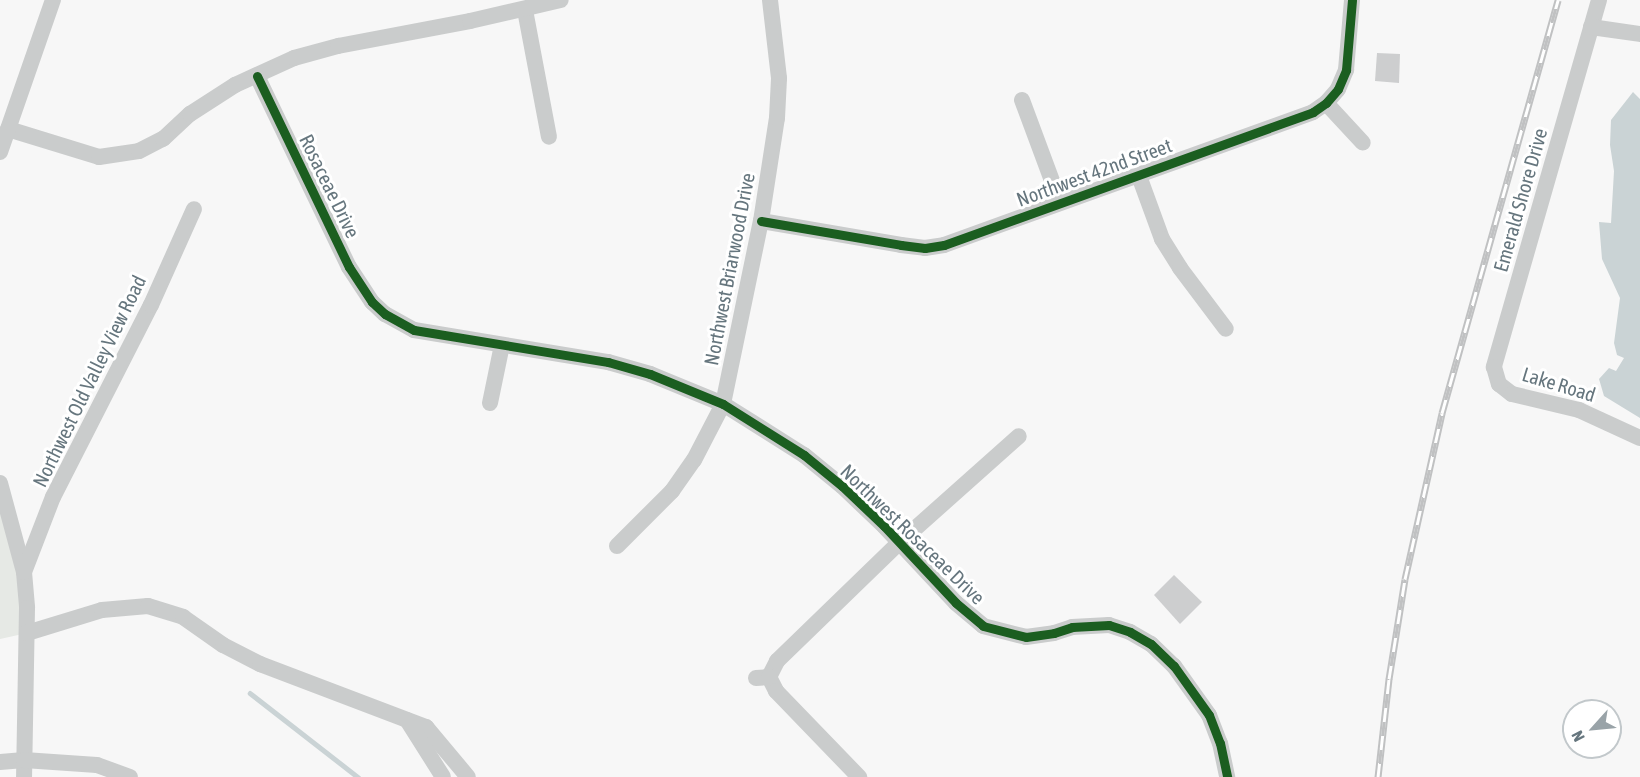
<!DOCTYPE html>
<style>
body{margin:0}
#map{position:relative;width:1640px;height:777px;overflow:hidden;background:#f7f7f7;font-family:"Asap Condensed",sans-serif}
div>[style]{position:absolute}
.green>*{inset:0;background:#e6e9e5}
.water>*{inset:0;background:#cad3d5}
.stream>*{height:4.5px;margin:-2.25px;padding:0 2.25px;transform-origin:2.25px;border-radius:2.25px;background:#cad3d5}
.building>*{inset:0;background:#cdcecf}
.minor>*{height:16px;margin:-8px;padding:0 8px;transform-origin:8px;border-radius:8px;background:#cacccc}
.rail>*{height:7px;margin-top:-3.5px;transform-origin:0;background:repeating-linear-gradient(90deg,#fff 0 14px,#c0c1c2 0 28px);box-sizing:border-box;border-block:2px solid #c0c1c2}
.cycleway>*{height:9px;margin:-4.5px;padding:0 4.5px;transform-origin:4.5px;border-radius:4.5px;background:#1b5e20}
span{translate:-50% -50%;white-space:nowrap;text-align:center;line-height:1.15;-webkit-text-stroke:6px #fff;paint-order:stroke}
.street-label{font-size:20px;color:#66767e}
.north{position:absolute;left:1562px;top:699px;width:60px;height:60px;box-sizing:border-box;background:#fff;border:2px solid #c2c8cb;border-radius:50%;rotate:243deg;font-size:16px;font-weight:700;line-height:24px;text-align:center;color:#66767e}
.north::after{content:'';display:block;margin:auto;width:21px;height:27px;background:#99a3a8;clip-path:polygon(50% 0,100% 100%,50% 72%,0 100%)}
</style>
<div id="map">
<div class="green">
<div style="clip-path:polygon(6px 505px,27px 633px,0 639px,0 507px)"></div>
</div>
<div class="water">
<div style="clip-path:polygon(1633px 92px,1640px 99px,1640px 418px,1604px 396px,1599px 379px,1609px 368px,1616px 371px,1624px 358px,1617px 355px,1614px 343px,1620px 298px,1602px 259px,1599px 222px,1611px 223px,1614px 171px,1610px 145px,1611px 120px)"></div>
</div>
<div class="stream">
<div style="left:250px;top:693px;width:137px;rotate:37.9deg"></div>
</div>
<div class="building">
<div style="clip-path:polygon(1377px 53px,1400px 54px,1399px 83px,1375px 81px)"></div>
<div style="clip-path:polygon(1174px 575px,1202px 602px,1180px 624px,1154px 595px)"></div>
</div>
<div class="minor">
<div style="left:1599px;top:0;width:382px;rotate:106deg"></div>
<div style="left:1494px;top:367px;width:18px;rotate:74deg"></div>
<div style="left:1499px;top:384px;width:16px;rotate:38deg"></div>
<div style="left:1512px;top:394px;width:69px;rotate:13.4deg"></div>
<div style="left:1579px;top:410px;width:67px;rotate:24.7deg"></div>
<div style="left:525px;top:10px;width:129px;rotate:79.3deg"></div>
<div style="left:1591px;top:27px;width:49px;rotate:8.1deg"></div>
<div style="left:257px;top:76px;width:212px;rotate:64.3deg"></div>
<div style="left:349px;top:267px;width:42px;rotate:56.7deg"></div>
<div style="left:372px;top:302px;width:18px;rotate:43deg"></div>
<div style="left:385px;top:314px;width:33px;rotate:29deg"></div>
<div style="left:414px;top:330px;width:197px;rotate:9.4deg"></div>
<div style="left:608px;top:362px;width:44px;rotate:15.9deg"></div>
<div style="left:650px;top:374px;width:79px;rotate:22.3deg"></div>
<div style="left:723px;top:404px;width:96px;rotate:32.2deg"></div>
<div style="left:804px;top:455px;width:49px;rotate:39.2deg"></div>
<div style="left:842px;top:486px;width:58px;rotate:43.6deg"></div>
<div style="left:884px;top:526px;width:105px;rotate:46.9deg"></div>
<div style="left:956px;top:603px;width:35px;rotate:40deg"></div>
<div style="left:983px;top:626px;width:44px;rotate:14.3deg"></div>
<div style="left:1026px;top:637px;width:28px;rotate:-8deg"></div>
<div style="left:1054px;top:633px;width:19px;rotate:-18deg"></div>
<div style="left:1072px;top:627px;width:37px;rotate:-3deg"></div>
<div style="left:1109px;top:625px;width:22px;rotate:18deg"></div>
<div style="left:1130px;top:632px;width:24px;rotate:30deg"></div>
<div style="left:1151px;top:644px;width:32px;rotate:44deg"></div>
<div style="left:1174px;top:666px;width:60px;rotate:54.5deg"></div>
<div style="left:1209px;top:715px;width:30px;rotate:69deg"></div>
<div style="left:1220px;top:743px;width:35px;rotate:78deg"></div>
<div style="left:1022px;top:100px;width:109px;rotate:69.6deg"></div>
<div style="left:1326px;top:103px;width:54px;rotate:47.2deg"></div>
<div style="left:8px;top:129px;width:95px;rotate:17.1deg"></div>
<div style="left:99px;top:157px;width:40px;rotate:-8.5deg"></div>
<div style="left:139px;top:151px;width:27px;rotate:-27deg"></div>
<div style="left:163px;top:139px;width:37px;rotate:-43deg"></div>
<div style="left:190px;top:114px;width:54px;rotate:-32.8deg"></div>
<div style="left:235px;top:85px;width:65px;rotate:-24.6deg"></div>
<div style="left:294px;top:58px;width:46px;rotate:-15.3deg"></div>
<div style="left:338px;top:46px;width:134px;rotate:-10.7deg"></div>
<div style="left:470px;top:21px;width:93px;rotate:-13deg"></div>
<div style="left:0;top:152px;width:161px;rotate:-70.8deg"></div>
<div style="left:1139px;top:176px;width:67px;rotate:69.9deg"></div>
<div style="left:1162px;top:239px;width:34px;rotate:58deg"></div>
<div style="left:1180px;top:268px;width:76px;rotate:53deg"></div>
<div style="left:761px;top:221px;width:142px;rotate:9.7deg"></div>
<div style="left:901px;top:245px;width:24px;rotate:7deg"></div>
<div style="left:925px;top:248px;width:19px;rotate:-9deg"></div>
<div style="left:944px;top:245px;width:392px;rotate:-19.8deg"></div>
<div style="left:1313px;top:112px;width:16px;rotate:-35deg"></div>
<div style="left:1326px;top:103px;width:18px;rotate:-49deg"></div>
<div style="left:1338px;top:89px;width:21px;rotate:-67deg"></div>
<div style="left:1346px;top:70px;width:70px;rotate:-85.1deg"></div>
<div style="left:490px;top:403px;width:59px;rotate:-78.3deg"></div>
<div style="left:0;top:483px;width:92px;rotate:74.9deg"></div>
<div style="left:24px;top:572px;width:36px;rotate:85deg"></div>
<div style="left:27px;top:608px;width:169px;rotate:91deg"></div>
<div style="left:617px;top:546px;width:78px;rotate:-45deg"></div>
<div style="left:672px;top:491px;width:38px;rotate:-55deg"></div>
<div style="left:694px;top:460px;width:63px;rotate:-62.6deg"></div>
<div style="left:723px;top:404px;width:187px;rotate:-78.3deg"></div>
<div style="left:761px;top:221px;width:104px;rotate:-81.2deg"></div>
<div style="left:777px;top:118px;width:40px;rotate:-87.1deg"></div>
<div style="left:779px;top:78px;width:79px;rotate:-96.6deg"></div>
<div style="left:24px;top:572px;width:80px;rotate:-68.9deg"></div>
<div style="left:53px;top:497px;width:216px;rotate:-63deg"></div>
<div style="left:151px;top:305px;width:105px;rotate:-65.9deg"></div>
<div style="left:27px;top:633px;width:78px;rotate:-17deg"></div>
<div style="left:102px;top:610px;width:46px;rotate:-5deg"></div>
<div style="left:148px;top:606px;width:37px;rotate:17deg"></div>
<div style="left:183px;top:617px;width:49px;rotate:35deg"></div>
<div style="left:223px;top:645px;width:42px;rotate:27.2deg"></div>
<div style="left:260px;top:664px;width:178px;rotate:20.8deg"></div>
<div style="left:426px;top:727px;width:65px;rotate:50deg"></div>
<div style="left:769px;top:677px;width:18px;rotate:-63deg"></div>
<div style="left:777px;top:661px;width:171px;rotate:-44.1deg"></div>
<div style="left:900px;top:542px;width:159px;rotate:-41.7deg"></div>
<div style="left:756px;top:678px;width:13px;rotate:-4deg"></div>
<div style="left:769px;top:677px;width:16px;rotate:63deg"></div>
<div style="left:776px;top:691px;width:120px;rotate:46deg"></div>
<div style="left:407px;top:720px;width:67px;rotate:57.7deg"></div>
<div style="left:0;top:762px;width:24px;rotate:-5deg"></div>
<div style="left:24px;top:760px;width:73px;rotate:3.9deg"></div>
<div style="left:97px;top:765px;width:35px;rotate:20deg"></div>
</div>
<div class="rail">
<div style="left:1378px;top:777px;width:99px;rotate:-83.6deg"></div>
<div style="left:1389px;top:679px;width:101px;rotate:-80.9deg"></div>
<div style="left:1405px;top:579px;width:170px;rotate:-77.4deg"></div>
<div style="left:1442px;top:413px;width:429px;rotate:-74.3deg"></div>
</div>
<div class="cycleway">
<div style="left:257px;top:76px;width:212px;rotate:64.3deg"></div>
<div style="left:349px;top:267px;width:42px;rotate:56.7deg"></div>
<div style="left:372px;top:302px;width:18px;rotate:43deg"></div>
<div style="left:385px;top:314px;width:33px;rotate:29deg"></div>
<div style="left:414px;top:330px;width:197px;rotate:9.4deg"></div>
<div style="left:608px;top:362px;width:44px;rotate:15.9deg"></div>
<div style="left:650px;top:374px;width:79px;rotate:22.3deg"></div>
<div style="left:723px;top:404px;width:96px;rotate:32.2deg"></div>
<div style="left:804px;top:455px;width:49px;rotate:39.2deg"></div>
<div style="left:842px;top:486px;width:58px;rotate:43.6deg"></div>
<div style="left:884px;top:526px;width:105px;rotate:46.9deg"></div>
<div style="left:956px;top:603px;width:35px;rotate:40deg"></div>
<div style="left:983px;top:626px;width:44px;rotate:14.3deg"></div>
<div style="left:1026px;top:637px;width:28px;rotate:-8deg"></div>
<div style="left:1054px;top:633px;width:19px;rotate:-18deg"></div>
<div style="left:1072px;top:627px;width:37px;rotate:-3deg"></div>
<div style="left:1109px;top:625px;width:22px;rotate:18deg"></div>
<div style="left:1130px;top:632px;width:24px;rotate:30deg"></div>
<div style="left:1151px;top:644px;width:32px;rotate:44deg"></div>
<div style="left:1174px;top:666px;width:60px;rotate:54.5deg"></div>
<div style="left:1209px;top:715px;width:30px;rotate:69deg"></div>
<div style="left:1220px;top:743px;width:35px;rotate:78deg"></div>
<div style="left:761px;top:221px;width:142px;rotate:9.7deg"></div>
<div style="left:901px;top:245px;width:24px;rotate:7deg"></div>
<div style="left:925px;top:248px;width:19px;rotate:-9deg"></div>
<div style="left:944px;top:245px;width:392px;rotate:-19.8deg"></div>
<div style="left:1313px;top:112px;width:16px;rotate:-35deg"></div>
<div style="left:1326px;top:103px;width:18px;rotate:-49deg"></div>
<div style="left:1338px;top:89px;width:21px;rotate:-67deg"></div>
<div style="left:1346px;top:70px;width:70px;rotate:-85.1deg"></div>
</div>
<div class="street-label">
<span style="left:1094px;top:172px;rotate:-20deg">Northwest 42nd Street</span>
<span style="left:330px;top:186px;rotate:64deg">Rosaceae Drive</span>
<span style="left:1520px;top:200px;rotate:-74deg">Emerald Shore Drive</span>
<span style="left:729px;top:269px;rotate:-79deg">Northwest Briarwood Drive</span>
<span style="left:89px;top:381px;rotate:-64deg">Northwest Old Valley View Road</span>
<span style="left:1559px;top:384px;rotate:17deg">Lake Road</span>
<span style="left:913px;top:534px;rotate:44deg">Northwest Rosaceae Drive</span>
</div>
<div class="north">N</div>
</div>
